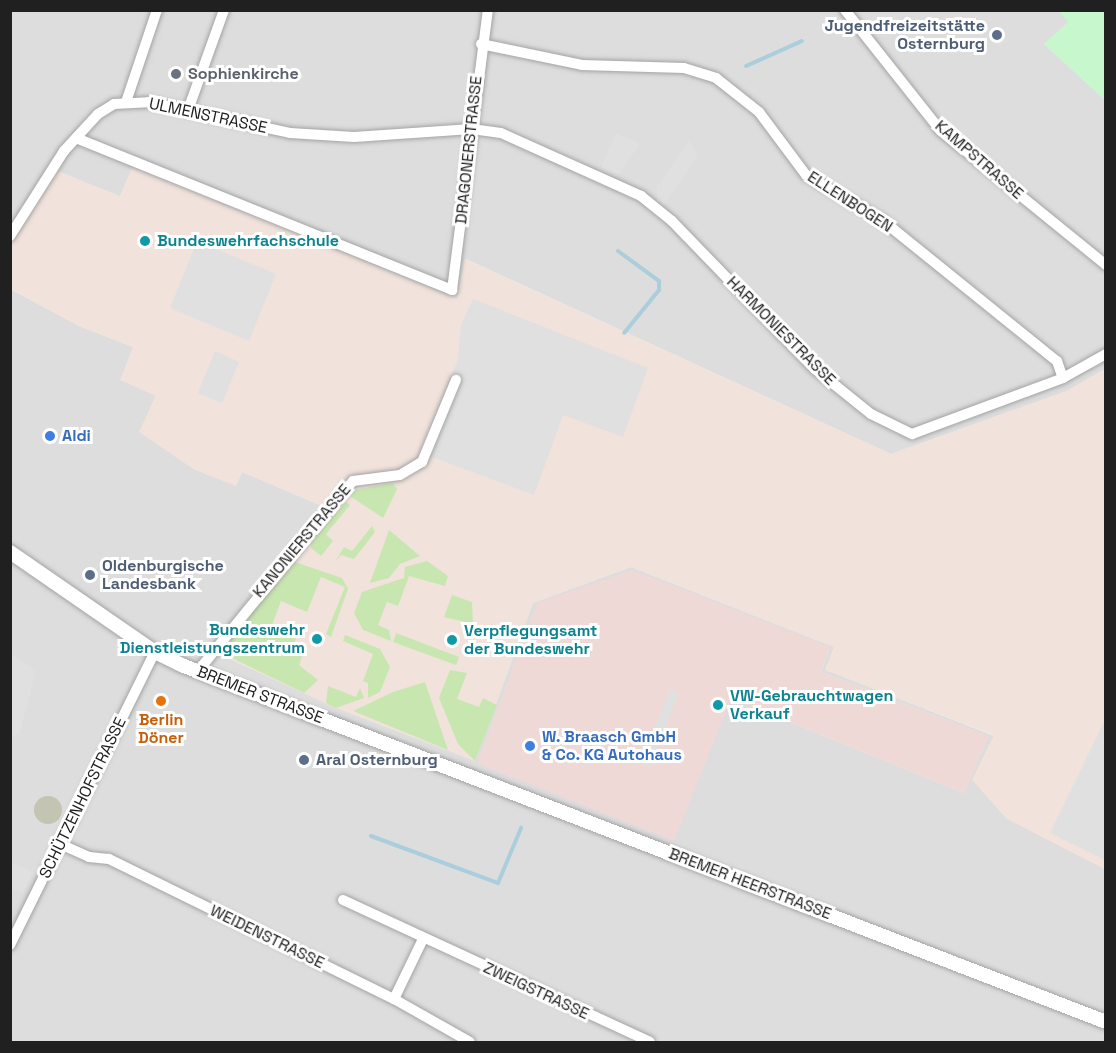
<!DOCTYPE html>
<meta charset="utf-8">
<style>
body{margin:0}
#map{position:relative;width:1116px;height:1053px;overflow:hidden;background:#f0ede7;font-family:"Space Grotesk",sans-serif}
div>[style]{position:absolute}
.residential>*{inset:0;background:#dedddd}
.commercial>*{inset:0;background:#efd9d7}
.military>*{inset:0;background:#f1e2db}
.construction>*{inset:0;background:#c3c4b2}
.round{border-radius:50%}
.grass>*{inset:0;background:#c8e7b0}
.park>*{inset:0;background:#c7f7cc}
.parking>*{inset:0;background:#e0e0e0}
.stream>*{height:4px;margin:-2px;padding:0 2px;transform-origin:2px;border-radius:2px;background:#aacedb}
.roads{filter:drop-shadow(0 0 2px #a4a4a4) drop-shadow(0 0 2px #a4a4a4)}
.minor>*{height:10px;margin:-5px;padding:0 5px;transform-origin:5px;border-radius:5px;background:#fff}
.tertiary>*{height:14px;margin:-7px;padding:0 7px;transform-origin:7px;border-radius:7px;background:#fff}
.dots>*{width:16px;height:16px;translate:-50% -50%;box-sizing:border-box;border:3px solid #fff;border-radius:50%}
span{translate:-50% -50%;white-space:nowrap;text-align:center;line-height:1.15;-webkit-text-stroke:6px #fff;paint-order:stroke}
.service-label{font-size:16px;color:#4e5e75;font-weight:700}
.right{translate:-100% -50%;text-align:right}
.left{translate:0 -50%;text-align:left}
.worship-label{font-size:16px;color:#5b616d;font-weight:700}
.street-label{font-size:16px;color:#202020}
.culture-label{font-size:16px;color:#0d838f;font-weight:700}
.shop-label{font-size:16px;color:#366cbe;font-weight:700}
.food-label{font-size:16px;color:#c56008;font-weight:700}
.frame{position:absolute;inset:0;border:12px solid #202020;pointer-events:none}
</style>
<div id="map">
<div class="residential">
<div style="clip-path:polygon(11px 11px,1059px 11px,1069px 22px,1044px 44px,1105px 100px,1105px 369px,1067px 391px,891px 454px,466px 259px,457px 299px,134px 164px,120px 196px,11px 237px)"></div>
<div style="clip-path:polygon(evenodd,10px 289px,79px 326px,133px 347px,156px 395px,140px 432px,236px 486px,242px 472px,329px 509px,219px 654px,304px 693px,475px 761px,533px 603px,631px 567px,834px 647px,826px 670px,994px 736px,1006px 818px,1105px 869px,1105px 1042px,11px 1042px,10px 289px,830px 647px,821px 672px,988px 736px,964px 793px,731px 698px,830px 647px)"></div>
</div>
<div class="commercial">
<div style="clip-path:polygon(632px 570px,830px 647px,821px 672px,989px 736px,964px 793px,731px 698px,674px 841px,477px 763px,537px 603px)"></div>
</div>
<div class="military">
<div style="clip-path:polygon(134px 164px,457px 299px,465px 259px,891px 454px,1067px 391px,1105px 369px,1105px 869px,1006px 818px,972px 780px,994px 735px,825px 670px,834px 647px,631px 567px,533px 603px,475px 761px,336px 708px,219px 654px,214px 648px,329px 509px,242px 472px,236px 486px,195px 470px,139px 432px,156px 396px,120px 380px,133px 347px,79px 326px,11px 289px,10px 237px,53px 169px,120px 196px)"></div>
</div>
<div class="construction">
<div class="round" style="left:34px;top:796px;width:28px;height:28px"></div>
</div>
<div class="grass">
<div style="clip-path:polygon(393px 483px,397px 489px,383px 518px,350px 496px,354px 490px)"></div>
<div style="clip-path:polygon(346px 502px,350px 505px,326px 534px,333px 541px,321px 556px,311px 548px,311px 541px)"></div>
<div style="clip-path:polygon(372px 526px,375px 532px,354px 559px,341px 555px,335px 562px,344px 547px,352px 551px)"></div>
<div style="clip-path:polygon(389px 530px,420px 556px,400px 564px,389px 578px,370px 583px)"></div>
<div style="clip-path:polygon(292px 561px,342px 578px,348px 589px,331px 637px,326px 634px,345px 587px,321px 577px,307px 612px,281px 601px,272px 625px,298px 634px,292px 648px,303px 653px,299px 665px,318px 680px,304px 693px,232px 658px,230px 635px)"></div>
<div style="clip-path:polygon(427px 561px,448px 576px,445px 586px,409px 576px,398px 606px,387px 602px,378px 625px,389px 630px,391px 641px,363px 630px,354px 613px,362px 592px,404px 578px,405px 567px)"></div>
<div style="clip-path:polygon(452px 595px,472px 602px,473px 624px,444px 617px)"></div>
<div style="clip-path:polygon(396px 633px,459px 657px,456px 665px,393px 642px)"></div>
<div style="clip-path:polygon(345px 635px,380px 649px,390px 667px,380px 692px,368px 698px,368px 683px,363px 681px,373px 654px,343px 641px)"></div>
<div style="clip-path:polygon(450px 670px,467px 673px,457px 699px,479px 707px,483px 698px,497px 705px,475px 761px,458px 744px,439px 698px)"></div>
<div style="clip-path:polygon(425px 682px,448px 750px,353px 711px,393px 692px)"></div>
<div style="clip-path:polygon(328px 686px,356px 697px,360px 688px,364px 698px,336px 708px,326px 703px)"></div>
</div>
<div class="park">
<div style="clip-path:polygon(1059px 11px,1105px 11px,1105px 100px,1044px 44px,1068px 22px)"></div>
</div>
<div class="parking">
<div style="clip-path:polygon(616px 133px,640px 144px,618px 175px,601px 167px)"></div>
<div style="clip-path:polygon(689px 140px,698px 155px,664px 205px,657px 201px,657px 187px)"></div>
<div style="clip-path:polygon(197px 241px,276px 274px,249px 341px,170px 308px)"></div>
<div style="clip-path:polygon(473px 299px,648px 368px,623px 437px,563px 415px,534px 495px,421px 453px,458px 359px,461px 325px)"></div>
<div style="clip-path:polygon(215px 351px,239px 362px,222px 403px,198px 393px)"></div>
<div style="clip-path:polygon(11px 654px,36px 671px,20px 733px,11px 737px)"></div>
<div style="clip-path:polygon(670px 689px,679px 692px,651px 767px,641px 763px)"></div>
<div style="clip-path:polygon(1105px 720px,1105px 860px,1050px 833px)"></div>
<div style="clip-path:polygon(10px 862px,34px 872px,23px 893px,11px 888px)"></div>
</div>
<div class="stream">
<div style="left:746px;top:66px;width:61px;rotate:-24.1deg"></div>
<div style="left:618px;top:251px;width:51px;rotate:36.2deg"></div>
<div style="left:659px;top:281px;width:9px;rotate:90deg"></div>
<div style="left:659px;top:290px;width:55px;rotate:129.1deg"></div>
<div style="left:371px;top:836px;width:135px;rotate:20.3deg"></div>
<div style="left:498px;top:883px;width:60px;rotate:-67.3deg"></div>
</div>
<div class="roads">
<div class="minor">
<div style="left:845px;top:10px;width:154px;rotate:51.6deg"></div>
<div style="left:941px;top:131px;width:213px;rotate:39.1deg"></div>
<div style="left:481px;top:44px;width:103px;rotate:11.7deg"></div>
<div style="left:582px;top:65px;width:102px;rotate:1.7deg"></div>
<div style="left:684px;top:68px;width:34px;rotate:17deg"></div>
<div style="left:716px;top:78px;width:55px;rotate:38.3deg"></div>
<div style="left:759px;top:112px;width:79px;rotate:53.3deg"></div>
<div style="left:806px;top:175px;width:88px;rotate:30.6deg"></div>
<div style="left:882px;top:220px;width:225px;rotate:38.9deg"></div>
<div style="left:1057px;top:361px;width:18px;rotate:71deg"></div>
<div style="left:126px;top:102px;width:97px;rotate:-71.4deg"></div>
<div style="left:188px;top:110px;width:106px;rotate:-70.2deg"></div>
<div style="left:76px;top:138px;width:406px;rotate:22deg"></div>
<div style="left:452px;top:290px;width:282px;rotate:-82.7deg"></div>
<div style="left:10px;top:236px;width:101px;rotate:-57.6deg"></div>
<div style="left:64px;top:151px;width:50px;rotate:-47.4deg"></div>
<div style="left:98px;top:114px;width:19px;rotate:-32deg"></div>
<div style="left:114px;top:104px;width:34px;rotate:-3deg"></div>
<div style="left:148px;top:102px;width:145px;rotate:12.3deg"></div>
<div style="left:290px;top:133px;width:64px;rotate:3.6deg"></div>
<div style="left:354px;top:137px;width:118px;rotate:-3.9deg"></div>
<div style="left:472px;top:129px;width:29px;rotate:8deg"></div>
<div style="left:501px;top:133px;width:154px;rotate:24.2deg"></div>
<div style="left:641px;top:196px;width:40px;rotate:39deg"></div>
<div style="left:672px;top:221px;width:206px;rotate:46deg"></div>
<div style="left:815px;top:369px;width:72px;rotate:38.8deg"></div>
<div style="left:871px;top:414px;width:46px;rotate:26deg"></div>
<div style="left:912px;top:434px;width:161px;rotate:-20.3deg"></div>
<div style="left:1063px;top:378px;width:49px;rotate:-29.2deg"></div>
<div style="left:198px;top:671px;width:245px;rotate:-50.8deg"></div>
<div style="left:353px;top:481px;width:47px;rotate:-7.3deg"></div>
<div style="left:400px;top:475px;width:26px;rotate:-31deg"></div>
<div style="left:422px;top:462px;width:89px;rotate:-67.5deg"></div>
<div style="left:60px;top:844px;width:32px;rotate:24deg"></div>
<div style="left:89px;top:857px;width:20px;rotate:6deg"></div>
<div style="left:109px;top:859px;width:318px;rotate:26.2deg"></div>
<div style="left:394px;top:999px;width:87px;rotate:29.5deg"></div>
<div style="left:343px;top:900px;width:338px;rotate:24.8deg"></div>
<div style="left:10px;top:945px;width:327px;rotate:-63.7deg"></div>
<div style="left:394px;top:999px;width:67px;rotate:-64.2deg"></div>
</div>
<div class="tertiary">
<div style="left:10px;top:552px;width:176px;rotate:34.6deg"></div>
<div style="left:155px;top:652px;width:32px;rotate:26deg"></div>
<div style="left:184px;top:666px;width:988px;rotate:21.11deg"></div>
</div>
</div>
<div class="dots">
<div style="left:997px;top:35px;background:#5c6f8a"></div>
<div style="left:176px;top:74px;background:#6b7280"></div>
<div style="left:145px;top:241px;background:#0f9aa8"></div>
<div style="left:50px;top:436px;background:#3f7fe0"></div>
<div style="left:90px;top:575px;background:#5c6f8a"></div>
<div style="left:317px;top:639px;background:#0f9aa8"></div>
<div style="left:452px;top:640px;background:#0f9aa8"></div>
<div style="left:161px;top:701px;background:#e8710a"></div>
<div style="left:718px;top:705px;background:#0f9aa8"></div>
<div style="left:530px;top:746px;background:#3f7fe0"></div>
<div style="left:304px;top:760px;background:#5c6f8a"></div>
</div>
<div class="service-label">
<span class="right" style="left:985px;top:35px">Jugendfreizeitstätte<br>Osternburg</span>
<span class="left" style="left:102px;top:575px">Oldenburgische<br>Landesbank</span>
<span class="left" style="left:316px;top:760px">Aral Osternburg</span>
</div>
<div class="worship-label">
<span class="left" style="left:188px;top:74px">Sophienkirche</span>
</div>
<div class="street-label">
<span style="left:208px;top:116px;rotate:12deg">ULMENSTRASSE</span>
<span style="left:469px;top:150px;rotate:-84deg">DRAGONERSTRASSE</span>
<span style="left:979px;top:160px;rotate:41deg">KAMPSTRASSE</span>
<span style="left:850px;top:202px;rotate:33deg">ELLENBOGEN</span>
<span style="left:781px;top:331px;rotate:45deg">HARMONIESTRASSE</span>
<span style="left:302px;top:541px;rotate:-50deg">KANONIERSTRASSE</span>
<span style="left:260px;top:695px;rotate:21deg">BREMER STRASSE</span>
<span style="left:83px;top:798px;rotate:-64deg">SCHÜTZENHOFSTRASSE</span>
<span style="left:750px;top:884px;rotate:21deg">BREMER HEERSTRASSE</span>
<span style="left:267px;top:937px;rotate:26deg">WEIDENSTRASSE</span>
<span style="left:536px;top:991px;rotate:25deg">ZWEIGSTRASSE</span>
</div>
<div class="culture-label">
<span class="left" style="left:157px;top:241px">Bundeswehrfachschule</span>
<span class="right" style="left:305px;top:639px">Bundeswehr<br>Dienstleistungszentrum</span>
<span class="left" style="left:464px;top:640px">Verpflegungsamt<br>der Bundeswehr</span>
<span class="left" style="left:730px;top:705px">VW-Gebrauchtwagen<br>Verkauf</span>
</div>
<div class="shop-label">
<span class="left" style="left:62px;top:436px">Aldi</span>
<span class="left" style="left:542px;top:746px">W. Braasch GmbH<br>&amp; Co. KG Autohaus</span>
</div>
<div class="food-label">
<span style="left:161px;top:729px">Berlin<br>Döner</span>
</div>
<div class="frame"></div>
</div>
